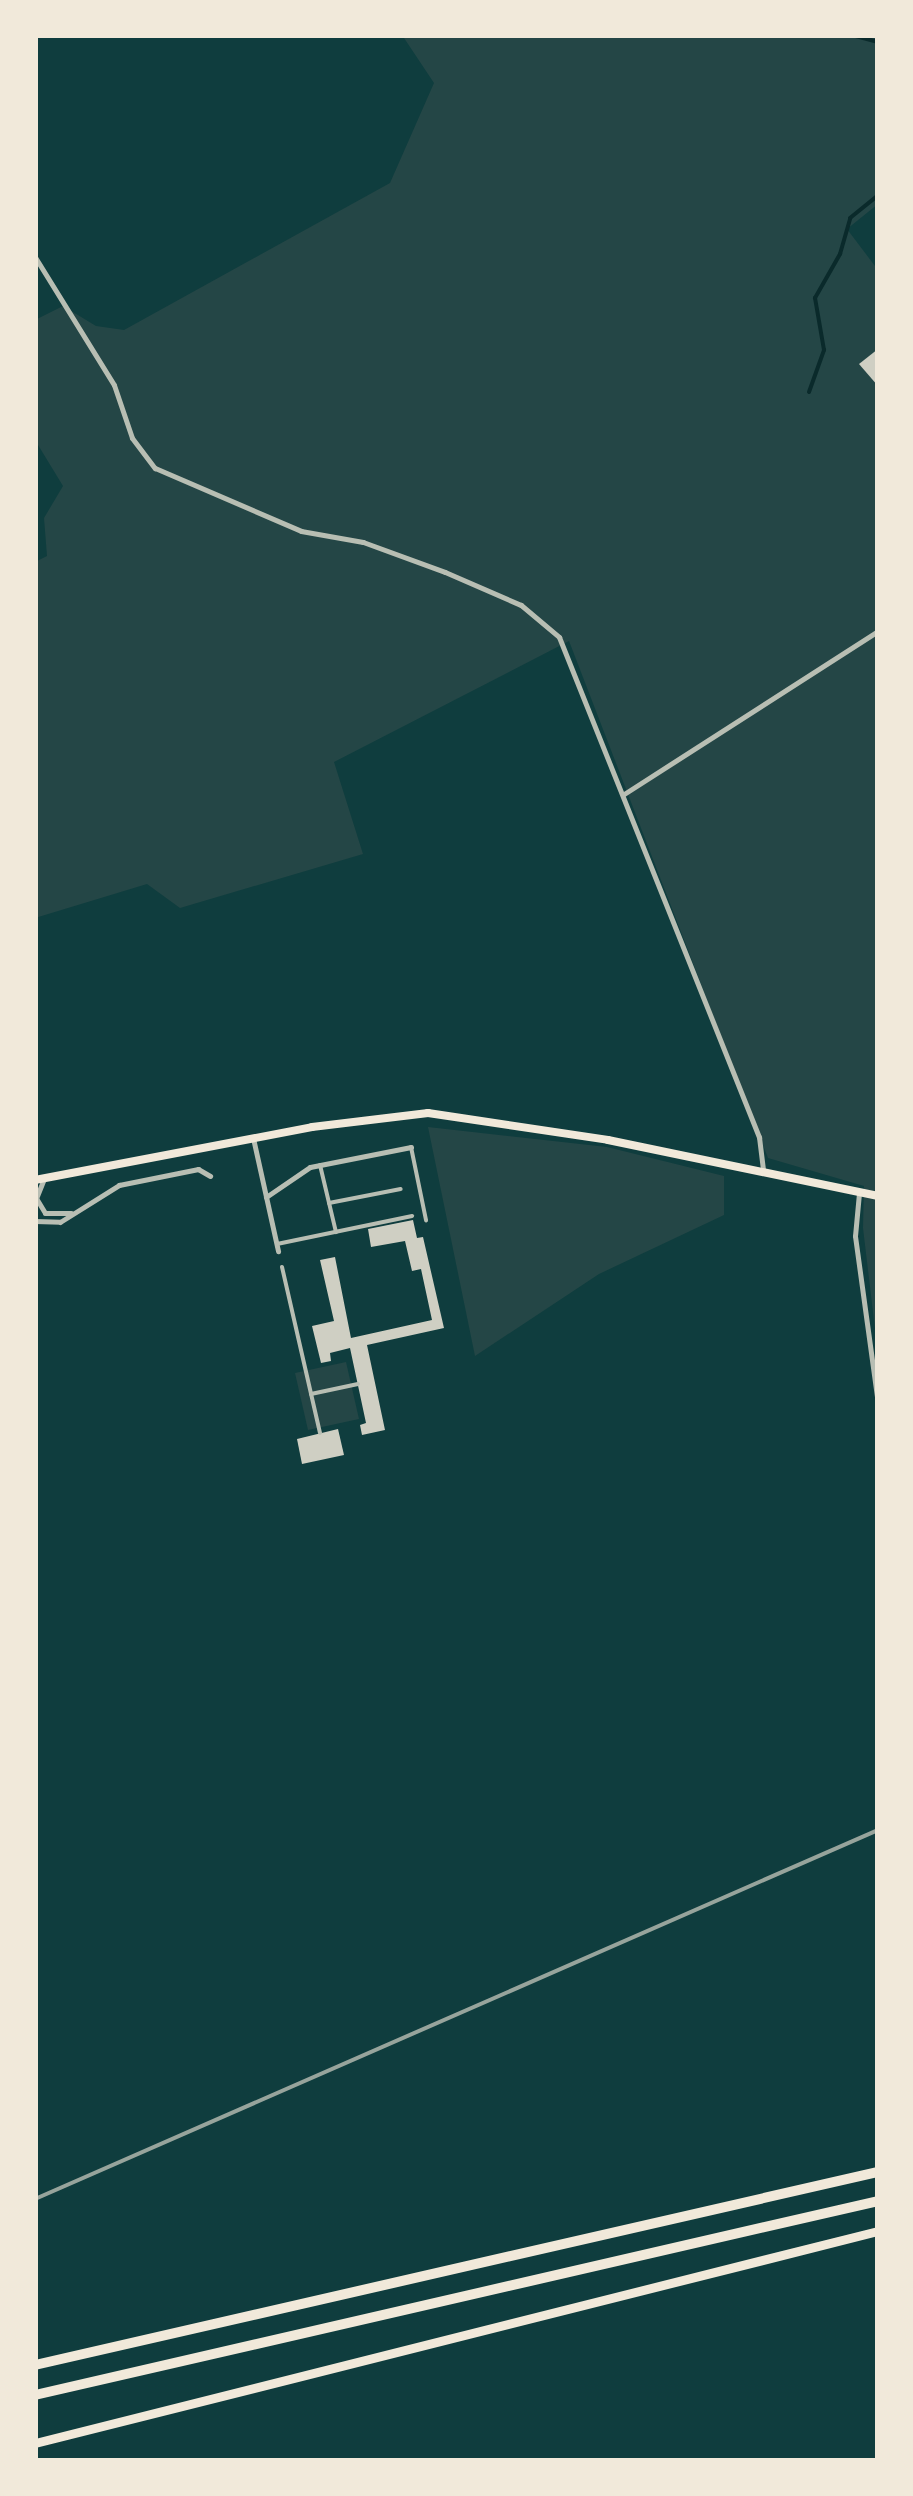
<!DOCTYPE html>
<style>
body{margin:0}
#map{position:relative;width:913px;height:2496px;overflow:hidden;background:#0f3d3e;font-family:Jost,sans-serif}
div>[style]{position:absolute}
.green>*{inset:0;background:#244646}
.stream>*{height:4px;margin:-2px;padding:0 2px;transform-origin:2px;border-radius:2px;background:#0a2a2b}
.building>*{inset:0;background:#cfcfc3}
.pedestrian>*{height:4px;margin:-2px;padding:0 2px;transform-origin:2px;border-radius:2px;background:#b8beb3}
.minor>*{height:5px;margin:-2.5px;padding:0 2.5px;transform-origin:2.5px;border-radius:2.5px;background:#b8beb3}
.secondary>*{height:8px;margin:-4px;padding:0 4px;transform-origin:4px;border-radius:4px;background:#f1e9da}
.trunk>*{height:9px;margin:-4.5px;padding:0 4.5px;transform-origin:4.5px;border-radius:4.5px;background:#f1e9da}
.motorway>*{height:10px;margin:-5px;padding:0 5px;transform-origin:5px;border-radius:5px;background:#f1e9da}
.rail>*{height:4px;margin:-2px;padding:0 2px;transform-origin:2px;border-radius:2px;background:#97a49c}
span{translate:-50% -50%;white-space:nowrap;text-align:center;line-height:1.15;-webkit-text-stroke:9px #f1e9da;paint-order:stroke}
.frame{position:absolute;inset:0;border:38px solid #f1e9da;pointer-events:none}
</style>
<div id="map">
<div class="green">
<div style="clip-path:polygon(402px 35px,878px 35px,878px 204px,847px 229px,878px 270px,878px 1354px,863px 1228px,864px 1186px,768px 1158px,569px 641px,334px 762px,363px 854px,180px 908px,147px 884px,35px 918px,35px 562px,47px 556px,44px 518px,63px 486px,35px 440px,35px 320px,63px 306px,96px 326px,124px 330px,390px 183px,434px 83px)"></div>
<div style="clip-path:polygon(428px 1127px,607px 1147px,724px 1176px,724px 1215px,599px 1274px,475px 1356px)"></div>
<div style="clip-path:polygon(346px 1362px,359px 1419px,308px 1430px,295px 1373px)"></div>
</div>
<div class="stream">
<div style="left:852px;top:35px;width:27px;rotate:15deg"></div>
<div style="left:809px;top:392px;width:45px;rotate:-70.3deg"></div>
<div style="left:824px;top:350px;width:53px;rotate:-99.8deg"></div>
<div style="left:815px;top:298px;width:51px;rotate:-60.4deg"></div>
<div style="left:840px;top:254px;width:37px;rotate:-74deg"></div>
<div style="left:850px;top:218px;width:36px;rotate:-39deg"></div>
</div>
<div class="building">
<div style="clip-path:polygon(878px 349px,878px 386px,859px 364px)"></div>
<div style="clip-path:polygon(413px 1220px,417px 1238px,423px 1237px,444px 1328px,367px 1345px,385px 1430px,362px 1435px,360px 1425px,366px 1423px,350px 1348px,330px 1353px,331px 1361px,321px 1363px,312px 1326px,334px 1321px,320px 1260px,335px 1257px,351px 1338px,432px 1320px,421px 1269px,412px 1271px,405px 1241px,371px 1247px,368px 1229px)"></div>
<div style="clip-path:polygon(338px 1429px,344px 1455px,302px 1464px,297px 1439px)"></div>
</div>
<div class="pedestrian">
<div style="left:411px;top:1147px;width:75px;rotate:78.4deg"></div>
<div style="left:320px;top:1165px;width:69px;rotate:76.6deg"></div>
<div style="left:329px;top:1203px;width:73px;rotate:-11deg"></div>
<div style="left:277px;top:1244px;width:138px;rotate:-11.7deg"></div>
<div style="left:282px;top:1267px;width:170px;rotate:77.1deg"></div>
<div style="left:311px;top:1394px;width:48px;rotate:-12deg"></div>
</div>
<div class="minor">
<div style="left:35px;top:257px;width:150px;rotate:58.3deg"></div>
<div style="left:114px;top:385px;width:56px;rotate:71.2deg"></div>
<div style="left:132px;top:438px;width:38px;rotate:53deg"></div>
<div style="left:155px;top:468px;width:159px;rotate:23.3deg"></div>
<div style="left:301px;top:531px;width:63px;rotate:10.1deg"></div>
<div style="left:363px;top:542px;width:87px;rotate:20.1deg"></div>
<div style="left:445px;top:572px;width:83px;rotate:23.5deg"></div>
<div style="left:521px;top:605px;width:50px;rotate:40.1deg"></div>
<div style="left:559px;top:637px;width:539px;rotate:68.2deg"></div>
<div style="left:759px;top:1137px;width:33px;rotate:83deg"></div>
<div style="left:624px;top:794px;width:302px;rotate:-32.7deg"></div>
<div style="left:253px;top:1138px;width:116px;rotate:77.5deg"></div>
<div style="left:43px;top:1181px;width:18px;rotate:112deg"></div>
<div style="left:36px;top:1198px;width:17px;rotate:59deg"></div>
<div style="left:45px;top:1213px;width:26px"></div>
<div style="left:859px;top:1193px;width:43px;rotate:95.3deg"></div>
<div style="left:855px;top:1236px;width:169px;rotate:82.2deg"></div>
<div style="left:266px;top:1197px;width:53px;rotate:-34.3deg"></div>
<div style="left:310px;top:1167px;width:103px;rotate:-11.2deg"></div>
<div style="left:35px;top:1221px;width:25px;rotate:2deg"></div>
<div style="left:60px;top:1222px;width:70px;rotate:-32.1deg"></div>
<div style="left:119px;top:1185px;width:81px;rotate:-11.4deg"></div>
<div style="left:198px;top:1169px;width:14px;rotate:30deg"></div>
</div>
<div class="secondary">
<div style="left:35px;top:1180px;width:282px;rotate:-10.8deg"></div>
<div style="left:312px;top:1127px;width:117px;rotate:-6.9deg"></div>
<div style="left:428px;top:1113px;width:182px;rotate:8.5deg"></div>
<div style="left:608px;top:1140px;width:276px;rotate:11.7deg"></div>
</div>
<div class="trunk">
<div style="left:35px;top:2443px;width:869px;rotate:-14.12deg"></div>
</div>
<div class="motorway">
<div style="left:35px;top:2365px;width:865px;rotate:-12.9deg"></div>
<div style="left:35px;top:2395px;width:865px;rotate:-12.96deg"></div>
</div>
<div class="rail">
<div style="left:35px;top:2199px;width:920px;rotate:-23.64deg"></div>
</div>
<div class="frame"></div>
</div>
